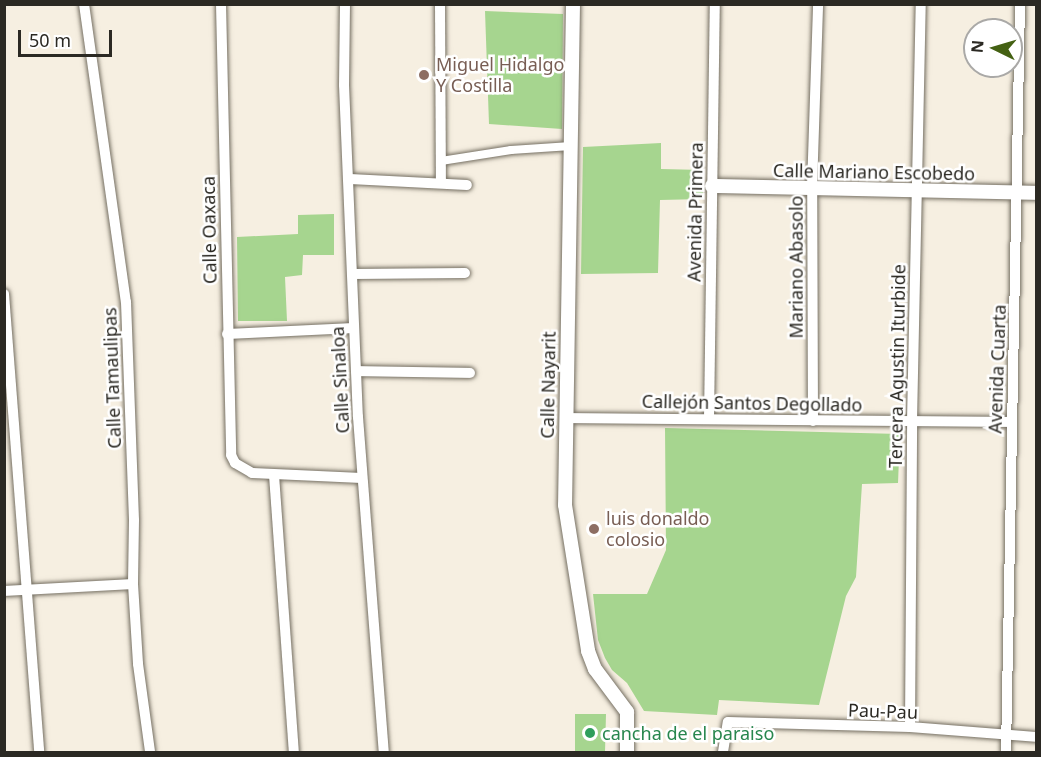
<!DOCTYPE html>
<meta charset="utf-8">
<style>
body{margin:0}
#map{position:relative;width:1041px;height:757px;overflow:hidden;background:#f6efe1;font-family:"Noto Sans",sans-serif}
div>[style]{position:absolute}
.green>*{inset:0;background:#a6d58f}
.roads{filter:drop-shadow(0 0 2px #756f62) drop-shadow(0 0 2px #756f62)}
.pedestrian>*{height:8px;margin:-4px;padding:0 4px;transform-origin:4px;border-radius:4px;background:#fff}
.minor>*{height:10px;margin:-5px;padding:0 5px;transform-origin:5px;border-radius:5px;background:#fff}
.tertiary>*{height:14px;margin:-7px;padding:0 7px;transform-origin:7px;border-radius:7px;background:#fff}
.dots>*{width:16px;height:16px;translate:-50% -50%;box-sizing:border-box;border:3px solid #fff;border-radius:50%}
span{translate:-50% -50%;white-space:nowrap;text-align:center;line-height:1.15;-webkit-text-stroke:5px #fff;paint-order:stroke}
.education-label{font-size:18px;color:#785e54}
.left{translate:0 -50%;text-align:left}
.street-label{font-size:18px;color:#2b2923}
.leisure-label{font-size:18px;color:#27864d}
.frame{position:absolute;inset:0;border:6px solid #2b2923;pointer-events:none}
.north{position:absolute;left:963px;top:18px;width:60px;height:60px;box-sizing:border-box;background:#fff;border:2px solid #aaa9a7;border-radius:50%;rotate:275deg;font-size:16px;font-weight:700;line-height:24px;text-align:center;color:#2b2923}
.north::after{content:'';display:block;margin:auto;width:21px;height:27px;background:#446113;clip-path:polygon(50% 0,100% 100%,50% 72%,0 100%)}
.scale{position:absolute;left:18px;top:30px;width:94px;height:27px;box-sizing:border-box;border:3px solid #2b2923;border-top:0;padding-left:8px;font-size:18px;line-height:21px;white-space:nowrap;color:#2b2923;-webkit-text-stroke:4px #fff;paint-order:stroke}
</style>
<div id="map">
<div class="green">
<div style="clip-path:polygon(485px 11px,563px 14px,562px 129px,489px 124px)"></div>
<div style="clip-path:polygon(661px 143px,661px 169px,703px 170px,703px 199px,660px 200px,658px 273px,581px 274px,583px 147px)"></div>
<div style="clip-path:polygon(334px 214px,334px 255px,303px 255px,302px 275px,285px 277px,287px 321px,238px 321px,237px 237px,298px 234px,298px 215px)"></div>
<div style="clip-path:polygon(665px 428px,900px 434px,898px 483px,862px 484px,856px 577px,846px 596px,819px 705px,719px 700px,717px 715px,644px 711px,627px 683px,612px 670px,605px 658px,598px 640px,593px 594px,647px 594px,666px 550px)"></div>
<div style="clip-path:polygon(575px 714px,606px 714px,605px 752px,575px 752px)"></div>
</div>
<div class="roads">
<div class="pedestrian">
<div style="left:441px;top:161px;width:71px;rotate:-8.9deg"></div>
<div style="left:511px;top:150px;width:60px;rotate:-3.8deg"></div>
</div>
<div class="minor">
<div style="left:84px;top:4px;width:301px;rotate:82deg"></div>
<div style="left:126px;top:302px;width:218px;rotate:87.9deg"></div>
<div style="left:134px;top:520px;width:64px;rotate:90.9deg"></div>
<div style="left:133px;top:584px;width:80px;rotate:86.4deg"></div>
<div style="left:138px;top:664px;width:89px;rotate:82.2deg"></div>
<div style="left:221px;top:4px;width:451px;rotate:88.7deg"></div>
<div style="left:231px;top:455px;width:9px;rotate:63deg"></div>
<div style="left:235px;top:463px;width:20px;rotate:30deg"></div>
<div style="left:252px;top:473px;width:110px;rotate:2.6deg"></div>
<div style="left:345px;top:4px;width:81px;rotate:90.7deg"></div>
<div style="left:344px;top:85px;width:332px;rotate:87.6deg"></div>
<div style="left:358px;top:417px;width:336px;rotate:85.6deg"></div>
<div style="left:440px;top:4px;width:179px;rotate:89.7deg"></div>
<div style="left:350px;top:179px;width:117px;rotate:2.9deg"></div>
<div style="left:353px;top:274px;width:112px;rotate:-0.5deg"></div>
<div style="left:4px;top:294px;width:459px;rotate:85.6deg"></div>
<div style="left:227px;top:334px;width:127px;rotate:-2.7deg"></div>
<div style="left:356px;top:371px;width:114px;rotate:1deg"></div>
<div style="left:565px;top:418px;width:446px;rotate:0.5deg"></div>
<div style="left:709px;top:419px;width:415px;rotate:-89.2deg"></div>
<div style="left:813px;top:421px;width:233px;rotate:-90.2deg"></div>
<div style="left:812px;top:188px;width:184px;rotate:-88.1deg"></div>
<div style="left:274px;top:475px;width:278px;rotate:85.9deg"></div>
<div style="left:4px;top:591px;width:129px;rotate:-3.1deg"></div>
<div style="left:910px;top:727px;width:306px;rotate:-89.6deg"></div>
<div style="left:912px;top:421px;width:417px;rotate:-88.8deg"></div>
<div style="left:723px;top:752px;width:30px;rotate:-81deg"></div>
<div style="left:728px;top:722px;width:182px;rotate:1.6deg"></div>
<div style="left:910px;top:727px;width:126px;rotate:4.5deg"></div>
<div style="left:1006px;top:752px;width:748px;rotate:-88.93deg"></div>
</div>
<div class="tertiary">
<div style="left:573px;top:4px;width:501px;rotate:90.91deg"></div>
<div style="left:565px;top:505px;width:148px;rotate:81deg"></div>
<div style="left:588px;top:651px;width:19px;rotate:69deg"></div>
<div style="left:595px;top:669px;width:54px;rotate:53.3deg"></div>
<div style="left:627px;top:712px;width:40px;rotate:90deg"></div>
<div style="left:712px;top:186px;width:324px;rotate:1.2deg"></div>
</div>
</div>
<div class="dots">
<div style="left:424px;top:75px;background:#8d6e63"></div>
<div style="left:594px;top:529px;background:#8d6e63"></div>
<div style="left:590px;top:733px;background:#2e9e5b"></div>
</div>
<div class="education-label">
<span class="left" style="left:436px;top:75px">Miguel Hidalgo<br>Y Costilla</span>
<span class="left" style="left:606px;top:529px">luis donaldo<br>colosio</span>
</div>
<div class="street-label">
<span style="left:874px;top:172px;rotate:1deg">Calle Mariano Escobedo</span>
<span style="left:695px;top:212px;rotate:-89deg">Avenida Primera</span>
<span style="left:209px;top:230px;rotate:-91deg">Calle Oaxaca</span>
<span style="left:796px;top:267px;rotate:-90deg">Mariano Abasolo</span>
<span style="left:897px;top:366px;rotate:-89deg">Tercera Agustin Iturbide</span>
<span style="left:997px;top:369px;rotate:-88deg">Avenida Cuarta</span>
<span style="left:112px;top:378px;rotate:-92deg">Calle Tamaulipas</span>
<span style="left:340px;top:380px;rotate:-93deg">Calle Sinaloa</span>
<span style="left:548px;top:385px;rotate:-89deg">Calle Nayarit</span>
<span style="left:752px;top:403px;rotate:1deg">Callejón Santos Degollado</span>
<span style="left:883px;top:711px;rotate:2deg">Pau-Pau</span>
</div>
<div class="leisure-label">
<span class="left" style="left:602px;top:733px">cancha de el paraiso</span>
</div>
<div class="frame"></div>
<div class="north">N</div>
<div class="scale">50 m</div>
</div>
